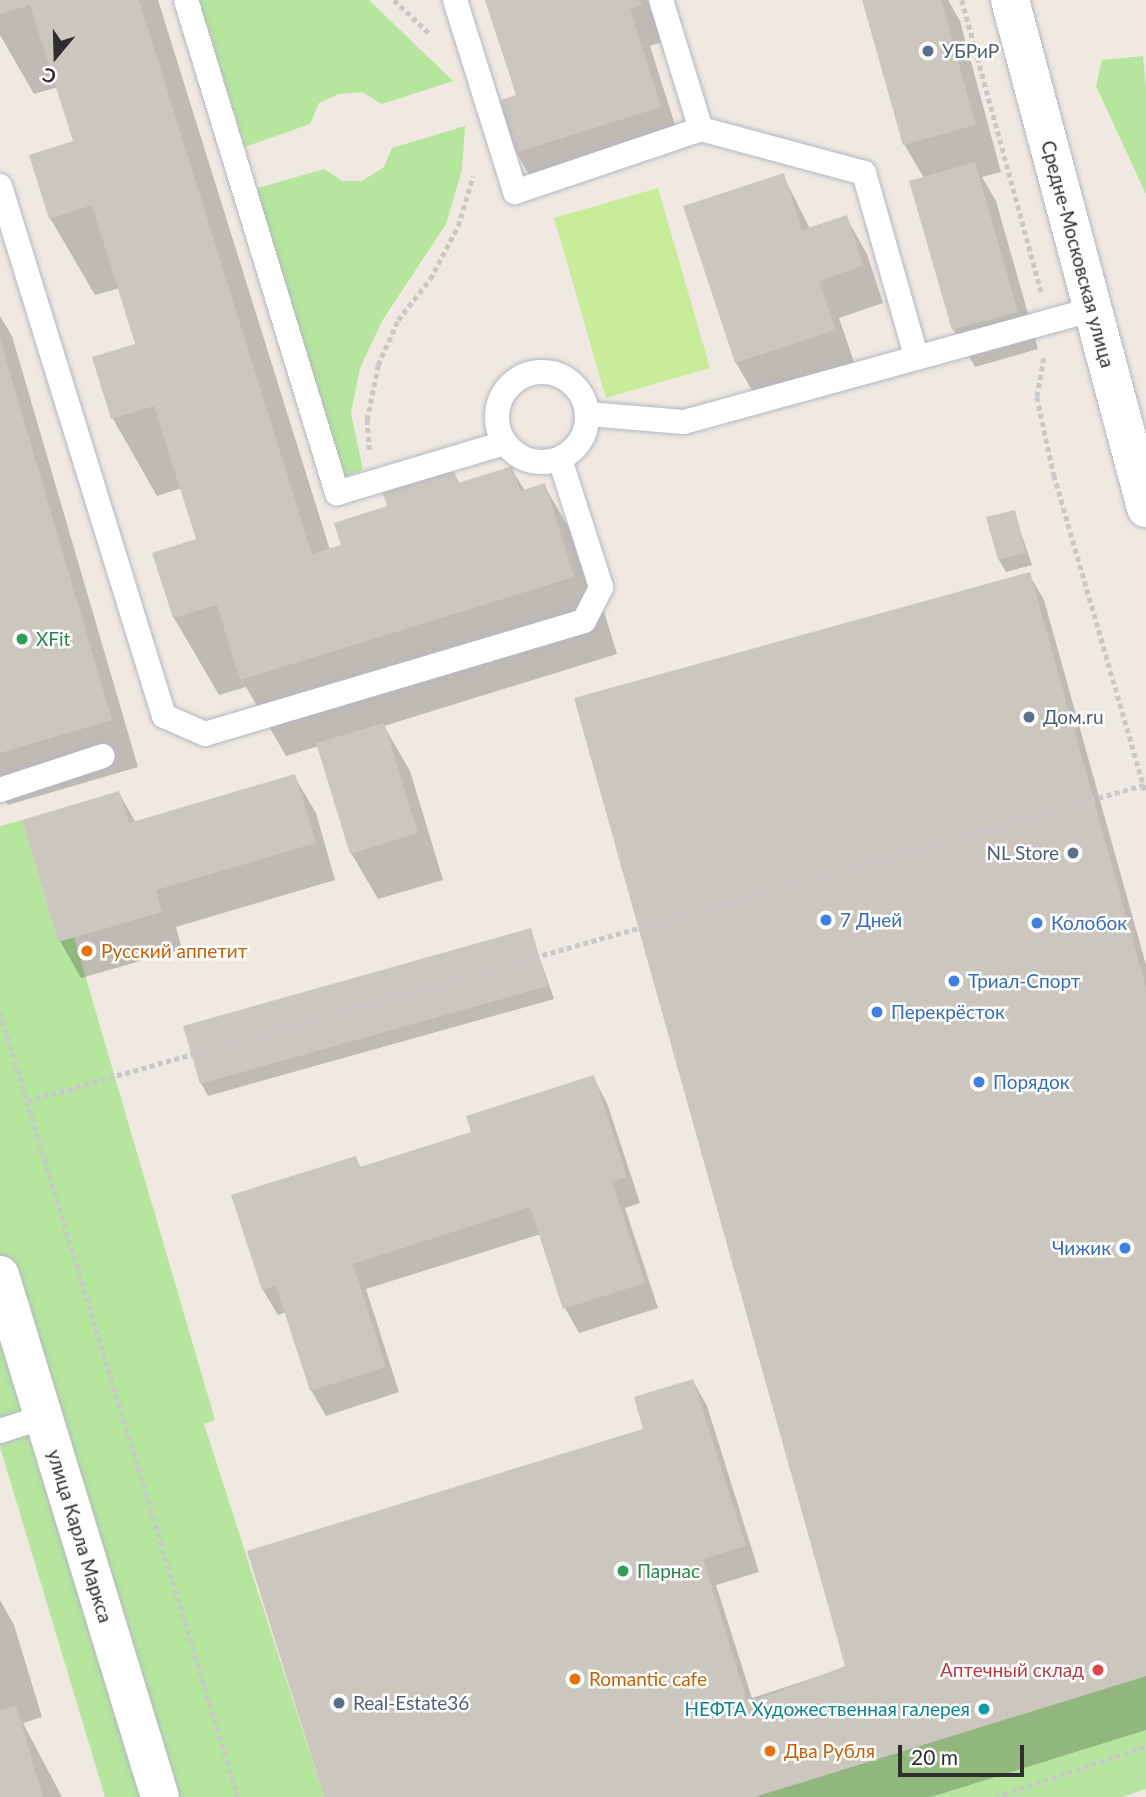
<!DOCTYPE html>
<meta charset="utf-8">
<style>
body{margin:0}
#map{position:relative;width:1146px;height:1797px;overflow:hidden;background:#efe9e1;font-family:Lato,sans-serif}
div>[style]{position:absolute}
.green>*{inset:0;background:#b6e59e}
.pitch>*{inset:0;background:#c9ec9a}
.shadow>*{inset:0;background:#0003}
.building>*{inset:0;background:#cbc7bf}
.path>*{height:4.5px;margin-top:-2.25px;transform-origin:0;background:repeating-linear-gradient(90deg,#c9c9c9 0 5px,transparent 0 8.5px)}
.roads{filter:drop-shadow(0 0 2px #b4b7c1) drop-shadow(0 0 2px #b4b7c1)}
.lane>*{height:24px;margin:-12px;padding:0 12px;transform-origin:12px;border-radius:12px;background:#fff}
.lane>.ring{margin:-12px;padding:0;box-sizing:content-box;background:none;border:24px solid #fff;border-radius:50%}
.street>*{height:38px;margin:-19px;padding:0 19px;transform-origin:19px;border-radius:19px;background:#fff}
.secondary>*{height:38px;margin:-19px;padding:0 19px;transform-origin:19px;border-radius:19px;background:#fff}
.dots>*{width:19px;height:19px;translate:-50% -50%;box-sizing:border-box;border:4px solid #fff;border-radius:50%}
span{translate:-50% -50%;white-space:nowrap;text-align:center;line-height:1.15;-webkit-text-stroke:5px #fff;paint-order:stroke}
.service-label{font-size:19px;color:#4e5e75}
.left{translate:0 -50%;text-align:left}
.right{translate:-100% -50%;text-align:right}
.street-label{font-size:19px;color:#2e2e2e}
.leisure-label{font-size:19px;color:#27864d}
.shop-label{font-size:19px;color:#366cbe}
.food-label{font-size:19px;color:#c56008}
.health-label{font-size:19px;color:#be3a42}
.culture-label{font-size:19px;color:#0d838f}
.north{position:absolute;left:21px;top:21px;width:70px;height:70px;-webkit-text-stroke:5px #fff;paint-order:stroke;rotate:199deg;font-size:19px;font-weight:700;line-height:28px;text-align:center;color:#2e2e2e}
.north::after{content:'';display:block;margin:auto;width:24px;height:32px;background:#2e2e2e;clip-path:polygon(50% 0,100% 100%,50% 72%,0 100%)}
.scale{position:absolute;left:898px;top:1745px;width:126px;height:32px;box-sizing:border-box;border:4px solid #2e2e2e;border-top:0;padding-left:9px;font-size:21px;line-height:24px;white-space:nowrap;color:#2e2e2e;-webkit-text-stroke:5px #fff;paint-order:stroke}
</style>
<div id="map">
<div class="green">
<div style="clip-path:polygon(199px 0,369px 0,453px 81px,382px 104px,362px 92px,339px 94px,319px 103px,310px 124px,245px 147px)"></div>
<div style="clip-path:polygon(1143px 56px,1146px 88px,1146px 194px,1096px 86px,1102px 60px)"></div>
<div style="clip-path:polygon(465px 126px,462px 170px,446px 224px,382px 321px,360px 368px,351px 413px,363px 470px,340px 478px,255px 189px,324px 169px,342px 181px,362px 181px,384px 167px,392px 148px)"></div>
<div style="clip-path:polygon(22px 820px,58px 942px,74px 937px,215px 1420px,204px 1424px,324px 1797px,105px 1797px,0 1447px,0 826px)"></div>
<div style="clip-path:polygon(1146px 1676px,1146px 1789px,1122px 1797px,755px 1797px)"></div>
</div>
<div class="pitch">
<div style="clip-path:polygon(658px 188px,710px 368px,606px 398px,554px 218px)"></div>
</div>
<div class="shadow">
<div style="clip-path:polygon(0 0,158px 0,330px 550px,343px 547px,390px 508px,453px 471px,460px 484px,511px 468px,525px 491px,544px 485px,589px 563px,617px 654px,384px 726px,410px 771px,443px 880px,378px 899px,351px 853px,319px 746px,286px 756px,246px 687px,219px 695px,174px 618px,154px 554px,198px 541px,182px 488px,157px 496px,113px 419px,94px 358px,137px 345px,120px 288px,95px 295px,50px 218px,75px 142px,58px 87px,34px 94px,0 35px)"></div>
<div style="clip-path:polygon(487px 0,648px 0,662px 42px,650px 46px,681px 144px,537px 189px,516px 152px,518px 96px)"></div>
<div style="clip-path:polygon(864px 0,948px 0,960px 21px,1001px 172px,982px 177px,996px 201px,1038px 349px,975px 367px,954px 330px,911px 182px,924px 178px,904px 144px)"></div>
<div style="clip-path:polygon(783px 175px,810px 229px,846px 217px,867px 254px,883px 303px,839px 318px,856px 368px,757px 399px,736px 363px,685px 207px)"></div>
<div style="clip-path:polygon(0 316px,12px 336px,138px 767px,8px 805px,0 790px)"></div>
<div style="clip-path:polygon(1014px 512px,1032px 565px,1006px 572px,999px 560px)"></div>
<div style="clip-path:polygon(1029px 574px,1044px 600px,1146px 965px,1146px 1730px,931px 1797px,326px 1797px,693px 1381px,707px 1406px,759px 1572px,716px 1585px,752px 1698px,847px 1667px)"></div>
<div style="clip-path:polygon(294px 776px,316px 813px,335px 880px,176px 927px,182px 949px,81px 978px,60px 941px,24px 822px,119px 793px,136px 823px)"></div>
<div style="clip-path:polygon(530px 930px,554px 999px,208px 1096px,201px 1083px)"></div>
<div style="clip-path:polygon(593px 1077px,607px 1103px,640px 1203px,625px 1208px,658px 1308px,579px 1333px,565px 1308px,541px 1234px,366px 1289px,399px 1392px,326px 1416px,311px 1390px,287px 1312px,278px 1315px,263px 1290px,233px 1196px,355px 1158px,362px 1169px,473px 1133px)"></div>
<div style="clip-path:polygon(0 1600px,14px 1625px,42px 1717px,23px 1723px,62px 1797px,0 1797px)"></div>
</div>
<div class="building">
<div style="clip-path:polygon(0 0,139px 0,312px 554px,341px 545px,334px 523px,387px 506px,382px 491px,453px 469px,458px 483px,512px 466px,520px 491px,545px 483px,574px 577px,240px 680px,217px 605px,173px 618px,152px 553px,196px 539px,154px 406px,111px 419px,92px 357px,135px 344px,92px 205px,49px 219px,29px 155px,73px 141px,30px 5px,0 14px)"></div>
<div style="clip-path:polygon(485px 0,640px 0,642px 5px,630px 9px,661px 107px,515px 153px,498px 101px,516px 95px)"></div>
<div style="clip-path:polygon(862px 0,941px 0,976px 125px,903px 145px)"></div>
<div style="clip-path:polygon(975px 162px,1018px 312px,952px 330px,909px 181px)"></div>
<div style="clip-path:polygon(784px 173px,802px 230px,847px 215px,863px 266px,819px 281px,836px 330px,735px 363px,683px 206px)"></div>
<div style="clip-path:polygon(0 339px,112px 720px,0 753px)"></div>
<div style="clip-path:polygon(1015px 510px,1026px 553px,998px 560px,986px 517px)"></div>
<div style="clip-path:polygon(1030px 572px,1146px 987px,1146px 1676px,754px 1797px,324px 1797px,247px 1551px,643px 1429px,634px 1397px,693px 1379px,746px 1546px,703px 1559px,748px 1703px,845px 1666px,574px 698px)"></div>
<div style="clip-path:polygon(384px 723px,418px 833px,350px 854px,316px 743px)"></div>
<div style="clip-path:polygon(295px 774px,316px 843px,156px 890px,162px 912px,58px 942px,22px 820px,119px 791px,129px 823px)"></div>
<div style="clip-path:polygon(531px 928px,548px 986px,200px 1084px,183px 1026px)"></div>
<div style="clip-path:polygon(594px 1075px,627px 1177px,612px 1182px,645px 1283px,563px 1309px,530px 1207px,353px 1264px,386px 1367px,310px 1391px,276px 1286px,262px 1290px,231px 1195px,356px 1156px,360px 1167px,471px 1132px,466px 1116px)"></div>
<div style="clip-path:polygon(16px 1706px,43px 1797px,0 1797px,0 1710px)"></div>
</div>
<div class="path">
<div style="left:394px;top:0;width:48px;rotate:43.3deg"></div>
<div style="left:962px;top:0;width:302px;rotate:74.8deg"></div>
<div style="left:1044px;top:358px;width:40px;rotate:100deg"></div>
<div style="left:1037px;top:397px;width:80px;rotate:77.7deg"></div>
<div style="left:1054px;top:475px;width:331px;rotate:73.9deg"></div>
<div style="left:369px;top:450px;width:30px;rotate:-94deg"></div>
<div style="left:367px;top:420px;width:56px;rotate:-78.7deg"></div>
<div style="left:378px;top:365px;width:49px;rotate:-66deg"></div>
<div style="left:398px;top:320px;width:52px;rotate:-52deg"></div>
<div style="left:430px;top:279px;width:60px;rotate:-62.2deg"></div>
<div style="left:458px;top:226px;width:52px;rotate:-73.3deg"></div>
<div style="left:0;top:1012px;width:820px;rotate:73.13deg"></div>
<div style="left:27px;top:1101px;width:1161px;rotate:-15.8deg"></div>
<div style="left:995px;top:1797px;width:159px;rotate:-18.7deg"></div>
</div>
<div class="roads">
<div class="lane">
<div style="left:186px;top:0;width:516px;rotate:72.97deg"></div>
<div style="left:337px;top:493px;width:175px;rotate:-16.6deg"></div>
<div style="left:455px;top:0;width:201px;rotate:72.6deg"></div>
<div style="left:515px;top:192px;width:196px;rotate:-18.7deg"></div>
<div style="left:661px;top:0;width:135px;rotate:72.8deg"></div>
<div style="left:701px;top:129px;width:169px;rotate:15.1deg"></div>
<div style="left:864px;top:173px;width:189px;rotate:74.1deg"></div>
<div style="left:0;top:186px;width:555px;rotate:72.81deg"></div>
<div style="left:164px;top:716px;width:45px;rotate:23.7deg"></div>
<div style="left:205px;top:734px;width:395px;rotate:-16.6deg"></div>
<div style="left:584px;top:621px;width:38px;rotate:-63deg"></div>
<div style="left:601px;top:587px;width:134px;rotate:-107.8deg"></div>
<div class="ring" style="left:497px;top:372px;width:66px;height:66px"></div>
<div style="left:588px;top:414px;width:96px;rotate:4.8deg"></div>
<div style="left:684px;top:422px;width:426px;rotate:-15.4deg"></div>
<div style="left:0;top:790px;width:108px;rotate:-18.3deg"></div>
<div style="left:0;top:1431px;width:45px;rotate:-18deg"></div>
</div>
<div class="street">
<div style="left:0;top:1275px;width:546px;rotate:72.96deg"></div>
</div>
<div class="secondary">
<div style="left:1010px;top:0;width:526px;rotate:75.01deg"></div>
</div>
</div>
<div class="dots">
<div style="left:928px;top:51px;background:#5c6f8a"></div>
<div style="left:22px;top:639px;background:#2e9e5b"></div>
<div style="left:1029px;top:717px;background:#5c6f8a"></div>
<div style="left:1073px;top:853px;background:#5c6f8a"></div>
<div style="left:826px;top:920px;background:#3f7fe0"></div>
<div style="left:1037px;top:923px;background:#3f7fe0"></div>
<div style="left:87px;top:951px;background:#e8710a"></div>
<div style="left:954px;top:981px;background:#3f7fe0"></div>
<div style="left:877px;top:1012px;background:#3f7fe0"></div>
<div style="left:979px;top:1082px;background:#3f7fe0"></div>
<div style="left:1125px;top:1248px;background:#3f7fe0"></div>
<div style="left:623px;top:1571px;background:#2e9e5b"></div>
<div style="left:1098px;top:1670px;background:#e0444e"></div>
<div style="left:575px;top:1679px;background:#e8710a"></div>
<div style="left:339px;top:1703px;background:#5c6f8a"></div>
<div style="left:984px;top:1709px;background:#0f9aa8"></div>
<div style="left:770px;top:1751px;background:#e8710a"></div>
</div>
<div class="service-label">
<span class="left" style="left:942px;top:51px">УБРиР</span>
<span class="left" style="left:1043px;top:717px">Дом.ru</span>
<span class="right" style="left:1059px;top:853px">NL Store</span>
<span class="left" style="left:353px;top:1703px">Real-Estate36</span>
</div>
<div class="street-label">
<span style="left:1078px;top:254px;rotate:75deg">Средне-Московская улица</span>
<span style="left:80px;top:1536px;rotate:73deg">улица Карла Маркса</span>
</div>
<div class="leisure-label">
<span class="left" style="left:36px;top:639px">XFit</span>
<span class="left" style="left:637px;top:1571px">Парнас</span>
</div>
<div class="shop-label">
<span class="left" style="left:840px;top:920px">7 Дней</span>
<span class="left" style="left:1051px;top:923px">Колобок</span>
<span class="left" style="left:968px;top:981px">Триал-Спорт</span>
<span class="left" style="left:891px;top:1012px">Перекрёсток</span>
<span class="left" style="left:993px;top:1082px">Порядок</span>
<span class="right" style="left:1111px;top:1248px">Чижик</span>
</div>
<div class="food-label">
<span class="left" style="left:101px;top:951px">Русский аппетит</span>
<span class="left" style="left:589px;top:1679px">Romantic cafe</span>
<span class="left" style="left:784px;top:1751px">Два Рубля</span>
</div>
<div class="health-label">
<span class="right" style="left:1084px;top:1670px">Аптечный склад</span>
</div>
<div class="culture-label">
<span class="right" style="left:970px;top:1709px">НЕФТА Художественная галерея</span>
</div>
<div class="north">С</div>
<div class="scale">20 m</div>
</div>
